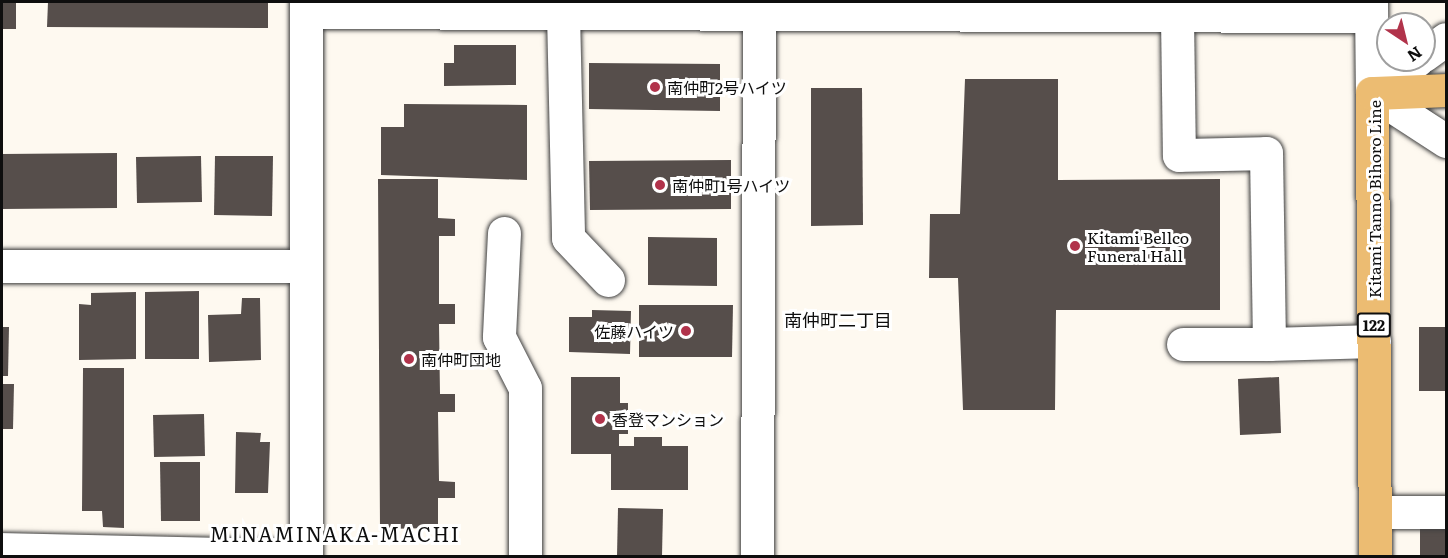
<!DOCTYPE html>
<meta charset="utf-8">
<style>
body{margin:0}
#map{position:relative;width:1448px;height:558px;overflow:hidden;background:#fef9f0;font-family:Literata,"Noto Sans JP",serif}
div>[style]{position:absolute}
.building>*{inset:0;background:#564e4b}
.roads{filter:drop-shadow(0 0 2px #414141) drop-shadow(0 0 2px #414141)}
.minor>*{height:33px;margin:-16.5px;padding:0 16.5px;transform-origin:16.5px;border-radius:16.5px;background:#fff}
.major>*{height:33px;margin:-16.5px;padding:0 16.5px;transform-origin:16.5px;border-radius:16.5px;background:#ecbc72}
.dots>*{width:16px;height:16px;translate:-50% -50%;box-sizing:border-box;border:3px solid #fff;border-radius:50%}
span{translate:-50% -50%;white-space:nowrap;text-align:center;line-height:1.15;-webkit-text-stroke:6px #fff;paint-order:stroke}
.shield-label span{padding:2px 4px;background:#fff;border:2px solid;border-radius:4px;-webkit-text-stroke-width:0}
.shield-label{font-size:15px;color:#0e0e0e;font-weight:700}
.poi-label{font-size:16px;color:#0e0e0e}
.left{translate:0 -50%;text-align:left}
.right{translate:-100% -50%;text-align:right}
.street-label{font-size:16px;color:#0e0e0e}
.neighbourhood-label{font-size:18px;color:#0e0e0e}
.quarter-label{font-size:20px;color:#0e0e0e;letter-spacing:1.5px}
.frame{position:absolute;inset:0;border:3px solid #0e0e0e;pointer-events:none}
.north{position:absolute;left:1376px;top:12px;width:60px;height:60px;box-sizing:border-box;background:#fff;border:2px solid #9f9f9f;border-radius:50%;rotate:145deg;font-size:16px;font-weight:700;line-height:24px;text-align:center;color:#0e0e0e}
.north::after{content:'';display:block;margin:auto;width:21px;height:27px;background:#b1334b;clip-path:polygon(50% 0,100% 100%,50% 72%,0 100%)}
</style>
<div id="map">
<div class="building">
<div style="clip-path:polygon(2px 2px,16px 2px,16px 29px,2px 29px)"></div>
<div style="clip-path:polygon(48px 2px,268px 2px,268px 28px,47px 27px)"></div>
<div style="clip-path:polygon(454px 45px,516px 45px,516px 85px,444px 86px,444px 63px,454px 63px)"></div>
<div style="clip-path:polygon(589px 63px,720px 64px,720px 111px,589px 109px)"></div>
<div style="clip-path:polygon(965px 79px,1058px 79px,1058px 180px,1220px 179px,1220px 310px,1056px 310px,1055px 410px,963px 410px,958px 278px,929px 278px,930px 214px,960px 214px)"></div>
<div style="clip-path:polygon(811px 88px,862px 88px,863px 225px,811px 226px)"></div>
<div style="clip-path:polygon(404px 104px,527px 105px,527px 180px,381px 175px,381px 127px,404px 127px)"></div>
<div style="clip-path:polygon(117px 153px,117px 208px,2px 209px,2px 154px)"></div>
<div style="clip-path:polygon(201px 156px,202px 202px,137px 203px,136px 157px)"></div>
<div style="clip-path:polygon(215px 156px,273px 156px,272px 216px,214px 215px)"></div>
<div style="clip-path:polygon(731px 160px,731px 209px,590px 210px,589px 161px)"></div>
<div style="clip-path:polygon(378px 179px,438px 179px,438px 218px,455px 219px,455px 236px,439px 236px,439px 304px,455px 304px,455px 324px,439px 324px,440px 394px,455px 394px,455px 412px,438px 412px,439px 481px,455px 482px,455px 498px,438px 498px,438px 528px,380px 529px)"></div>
<div style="clip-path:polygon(648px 237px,717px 238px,717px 286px,648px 285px)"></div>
<div style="clip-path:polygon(199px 291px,199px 359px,145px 359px,145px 292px)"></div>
<div style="clip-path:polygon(136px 292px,136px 359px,79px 360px,79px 304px,91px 305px,91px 293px)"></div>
<div style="clip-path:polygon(242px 298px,260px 298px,261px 360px,209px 362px,208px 315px,241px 314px)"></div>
<div style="clip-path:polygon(639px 305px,733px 305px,732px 357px,639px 357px)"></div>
<div style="clip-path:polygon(592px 310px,631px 311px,630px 354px,569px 352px,569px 317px,592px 317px)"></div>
<div style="clip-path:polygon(2px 327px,9px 327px,8px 376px,2px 376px)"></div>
<div style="clip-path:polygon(1419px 327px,1446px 327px,1446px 391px,1419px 391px)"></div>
<div style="clip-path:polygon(83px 368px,124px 368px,124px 528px,103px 527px,102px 511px,82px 511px)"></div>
<div style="clip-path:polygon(571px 377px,620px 377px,620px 403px,628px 403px,628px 434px,619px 434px,619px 446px,634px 446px,634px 437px,662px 437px,662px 446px,688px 446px,688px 490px,611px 490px,611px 454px,571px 454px)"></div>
<div style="clip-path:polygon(1279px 377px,1281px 433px,1240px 435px,1238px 379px)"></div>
<div style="clip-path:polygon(2px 384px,14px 384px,13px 429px,2px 429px)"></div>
<div style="clip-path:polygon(204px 414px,205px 456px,154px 457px,153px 415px)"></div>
<div style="clip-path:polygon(236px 432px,261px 433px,260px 442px,270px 442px,268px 493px,235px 493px)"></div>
<div style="clip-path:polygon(160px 462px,200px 462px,200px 521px,161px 521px)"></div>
<div style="clip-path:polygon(618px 508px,663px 509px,662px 556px,617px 556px)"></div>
<div style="clip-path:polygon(1446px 528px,1446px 556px,1420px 556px,1420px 529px)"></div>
</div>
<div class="roads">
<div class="minor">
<div style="left:306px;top:2px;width:554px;rotate:90deg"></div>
<div style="left:1371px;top:2px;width:91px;rotate:89.4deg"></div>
<div style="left:306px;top:12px;width:1064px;rotate:0.22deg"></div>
<div style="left:563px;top:13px;width:225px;rotate:88.7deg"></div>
<div style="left:568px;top:238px;width:58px;rotate:46.4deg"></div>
<div style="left:1177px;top:17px;width:138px;rotate:89.2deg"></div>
<div style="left:1179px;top:155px;width:87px;rotate:-1.3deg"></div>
<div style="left:1266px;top:153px;width:191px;rotate:89.1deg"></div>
<div style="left:1269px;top:344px;width:105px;rotate:-1.6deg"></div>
<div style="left:1424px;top:55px;width:27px;rotate:-36deg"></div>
<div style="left:1372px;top:93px;width:88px;rotate:33deg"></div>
<div style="left:1372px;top:93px;width:56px;rotate:-36.3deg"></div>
<div style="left:504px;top:233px;width:104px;rotate:92.8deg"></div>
<div style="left:499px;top:337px;width:57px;rotate:63deg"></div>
<div style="left:525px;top:388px;width:168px;rotate:90deg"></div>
<div style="left:2px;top:266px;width:302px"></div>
<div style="left:1183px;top:344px;width:86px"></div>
<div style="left:1375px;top:512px;width:71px"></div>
<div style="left:2px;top:549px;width:304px;rotate:1.3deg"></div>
<div style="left:757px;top:556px;width:554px;rotate:-89.79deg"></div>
</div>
<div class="major">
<div style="left:1375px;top:556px;width:463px;rotate:-90.4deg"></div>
<div style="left:1372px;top:93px;width:74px;rotate:-2.3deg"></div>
</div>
</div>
<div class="dots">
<div style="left:655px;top:87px;background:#b1334b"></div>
<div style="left:660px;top:185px;background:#b1334b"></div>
<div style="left:1075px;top:246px;background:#b1334b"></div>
<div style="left:686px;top:331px;background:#b1334b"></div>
<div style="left:409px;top:359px;background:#b1334b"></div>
<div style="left:600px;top:419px;background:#b1334b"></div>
</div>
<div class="shield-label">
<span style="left:1374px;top:325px">122</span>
</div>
<div class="poi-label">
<span class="left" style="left:667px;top:87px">南仲町2号ハイツ</span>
<span class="left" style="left:672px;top:185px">南仲町1号ハイツ</span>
<span class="left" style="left:1087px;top:246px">Kitami Bellco<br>Funeral Hall</span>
<span class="right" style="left:674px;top:331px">佐藤ハイツ</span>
<span class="left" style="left:421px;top:359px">南仲町団地</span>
<span class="left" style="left:612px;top:419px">香登マンション</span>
</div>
<div class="street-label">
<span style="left:1374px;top:199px;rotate:-90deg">Kitami Tanno Bihoro Line</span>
</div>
<div class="neighbourhood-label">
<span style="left:838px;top:320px">南仲町二丁目</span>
</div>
<div class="quarter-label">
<span style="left:335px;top:533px">MINAMINAKA-MACHI</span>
</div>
<div class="frame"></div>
<div class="north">N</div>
</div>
